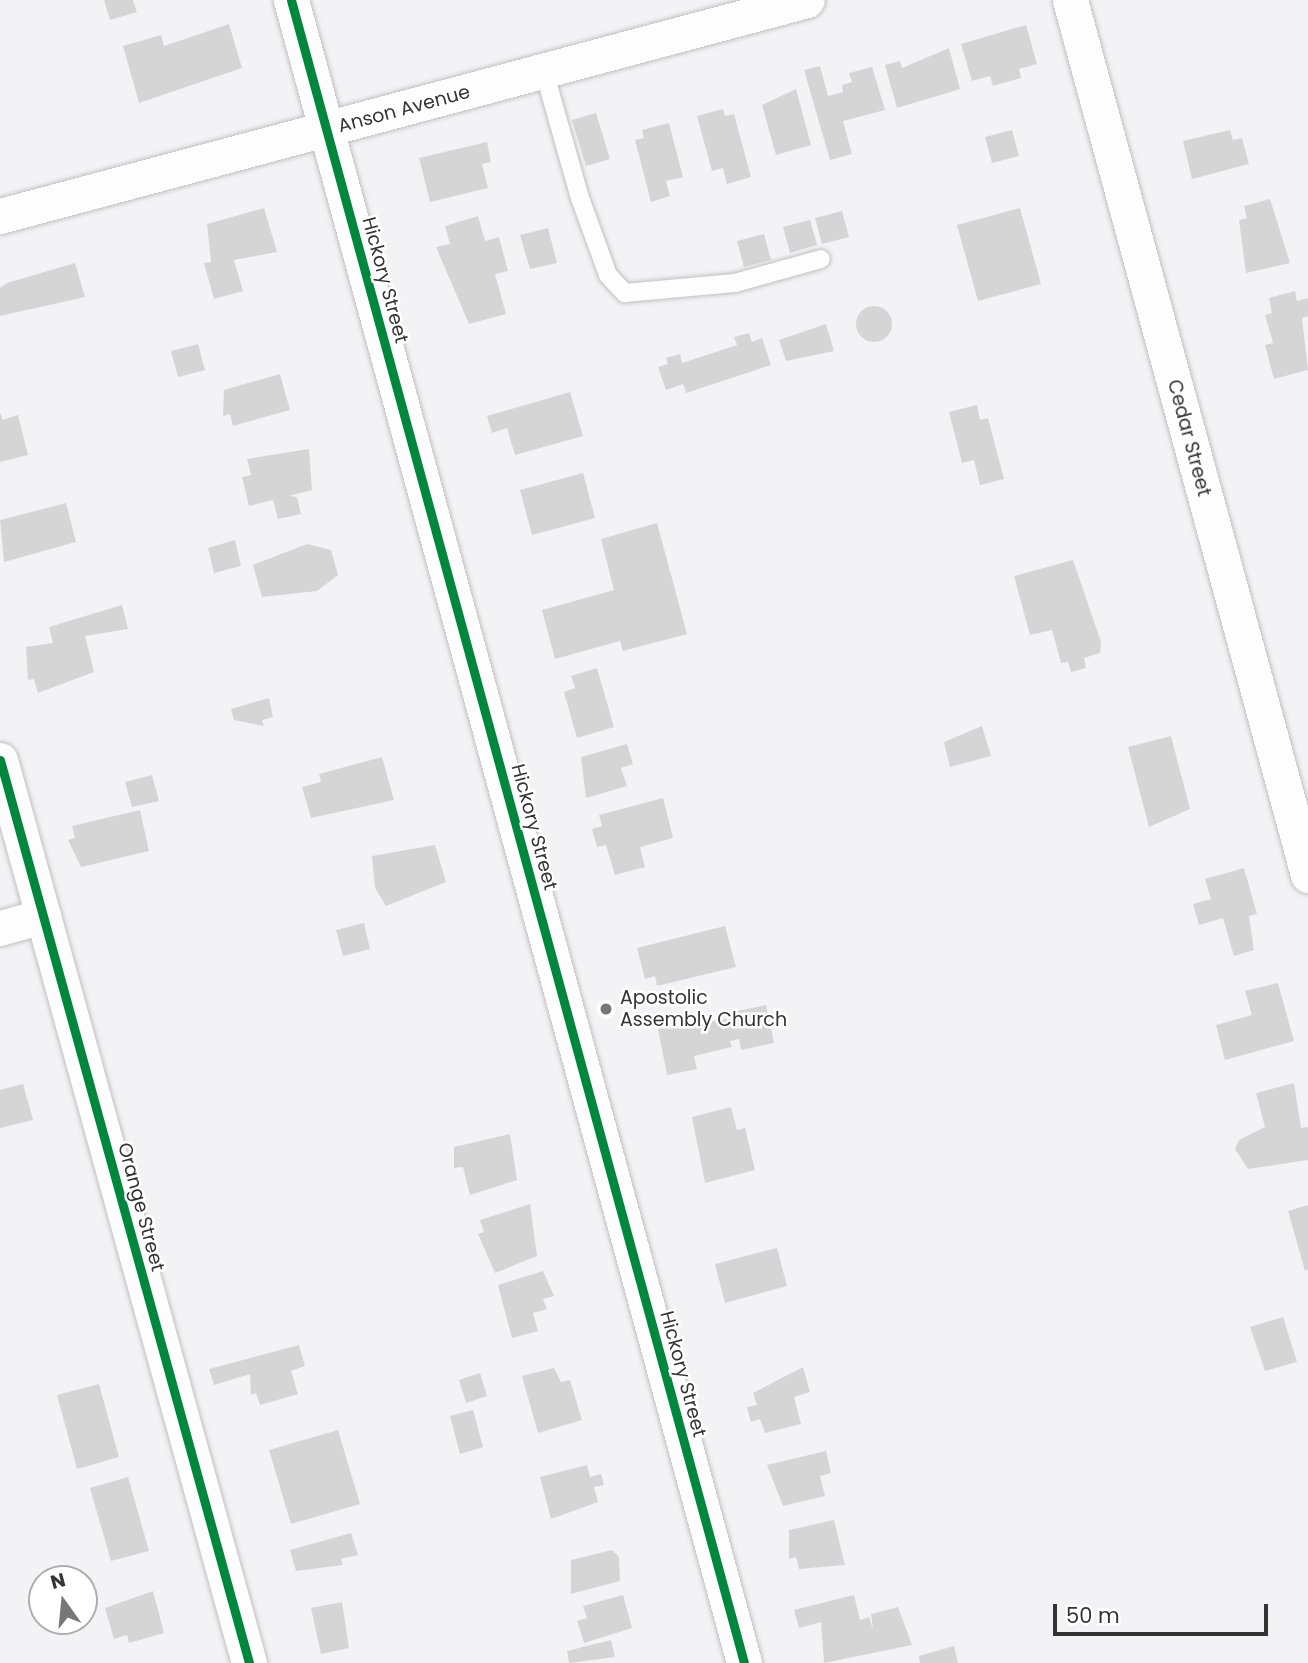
<!DOCTYPE html>
<style>
body{margin:0}
#map{position:relative;width:1308px;height:1663px;overflow:hidden;background:#f3f3f5;font-family:Poppins,sans-serif}
div>[style]{position:absolute}
.building>*{inset:0;background:#d6d5d6}
.round{border-radius:50%}
.roads{filter:drop-shadow(0 0 2px #c0c0c2) drop-shadow(0 0 2px #c0c0c2)}
.lane>*{height:18px;margin:-9px;padding:0 9px;transform-origin:9px;border-radius:9px;background:#fdfdfe}
.street>*{height:35px;margin:-17.5px;padding:0 17.5px;transform-origin:17.5px;border-radius:17.5px;background:#fdfdfe}
.cycleway>*{height:9px;margin:-4.5px;padding:0 4.5px;transform-origin:4.5px;border-radius:4.5px;background:#00873e}
.dots>*{width:19px;height:19px;translate:-50% -50%;box-sizing:border-box;border:4px solid #fff;border-radius:50%}
span{translate:-50% -50%;white-space:nowrap;text-align:center;line-height:1.15;-webkit-text-stroke:5px #fff;paint-order:stroke}
.street-label{font-size:19px;color:#343435}
.poi-label{font-size:19px;color:#343435}
.left{translate:0 -50%;text-align:left}
.north{position:absolute;left:28px;top:1565px;width:70px;height:70px;box-sizing:border-box;background:#fff;border:2px solid #aeaeae;border-radius:50%;rotate:345deg;font-size:19px;font-weight:700;line-height:28px;text-align:center;color:#343435}
.north::after{content:'';display:block;margin:auto;width:24px;height:32px;background:#777778;clip-path:polygon(50% 0,100% 100%,50% 72%,0 100%)}
.scale{position:absolute;left:1053px;top:1604px;width:215px;height:32px;box-sizing:border-box;border:4px solid #343435;border-top:0;padding-left:9px;font-size:21px;line-height:24px;white-space:nowrap;color:#343435;-webkit-text-stroke:5px #fff;paint-order:stroke}
</style>
<div id="map">
<div class="building">
<div style="clip-path:polygon(104px 0,133px 0,137px 12px,110px 20px)"></div>
<div style="clip-path:polygon(229px 24px,242px 68px,139px 103px,123px 46px,161px 35px,164px 46px)"></div>
<div style="clip-path:polygon(1026px 25px,1037px 64px,1019px 69px,1021px 78px,993px 86px,990px 76px,972px 81px,961px 44px)"></div>
<div style="clip-path:polygon(949px 48px,960px 89px,897px 108px,885px 65px,900px 61px,902px 68px)"></div>
<div style="clip-path:polygon(820px 66px,828px 96px,843px 92px,842px 85px,852px 82px,849px 73px,872px 67px,885px 110px,843px 121px,852px 154px,830px 160px,804px 70px)"></div>
<div style="clip-path:polygon(796px 89px,811px 145px,776px 155px,762px 105px)"></div>
<div style="clip-path:polygon(723px 109px,725px 116px,734px 114px,751px 177px,727px 184px,723px 168px,712px 171px,697px 116px)"></div>
<div style="clip-path:polygon(596px 113px,610px 159px,586px 166px,572px 120px)"></div>
<div style="clip-path:polygon(669px 123px,683px 177px,666px 181px,670px 196px,651px 202px,635px 140px,644px 138px,642px 130px)"></div>
<div style="clip-path:polygon(1012px 130px,1019px 156px,992px 163px,985px 137px)"></div>
<div style="clip-path:polygon(1230px 130px,1233px 140px,1242px 138px,1249px 164px,1192px 179px,1183px 141px)"></div>
<div style="clip-path:polygon(487px 142px,491px 162px,482px 164px,488px 188px,430px 202px,419px 158px)"></div>
<div style="clip-path:polygon(1270px 199px,1290px 263px,1246px 273px,1239px 220px,1247px 218px,1244px 206px)"></div>
<div style="clip-path:polygon(264px 208px,277px 252px,234px 260px,243px 291px,214px 299px,204px 263px,211px 262px,207px 224px)"></div>
<div style="clip-path:polygon(1020px 208px,1041px 284px,978px 301px,957px 225px)"></div>
<div style="clip-path:polygon(842px 211px,849px 237px,822px 244px,815px 218px)"></div>
<div style="clip-path:polygon(478px 216px,485px 241px,499px 237px,508px 271px,495px 274px,506px 314px,469px 324px,436px 247px,450px 244px,445px 226px)"></div>
<div style="clip-path:polygon(810px 220px,817px 245px,790px 253px,783px 227px)"></div>
<div style="clip-path:polygon(548px 228px,557px 263px,530px 269px,520px 235px)"></div>
<div style="clip-path:polygon(764px 234px,771px 260px,744px 267px,737px 241px)"></div>
<div style="clip-path:polygon(75px 263px,85px 297px,0 316px,0 288px,7px 283px)"></div>
<div style="clip-path:polygon(1295px 291px,1297px 301px,1308px 298px,1308px 316px,1302px 318px,1308px 370px,1274px 379px,1265px 345px,1273px 343px,1265px 315px,1272px 313px,1269px 298px)"></div>
<div class="round" style="left:856px;top:306px;width:36px;height:36px"></div>
<div style="clip-path:polygon(826px 324px,834px 351px,786px 361px,779px 340px)"></div>
<div style="clip-path:polygon(749px 333px,752px 342px,762px 338px,771px 365px,686px 393px,683px 384px,666px 390px,658px 367px,668px 364px,666px 358px,680px 354px,682px 363px,737px 345px,734px 337px)"></div>
<div style="clip-path:polygon(198px 344px,205px 370px,178px 377px,171px 351px)"></div>
<div style="clip-path:polygon(280px 374px,290px 410px,233px 426px,230px 414px,223px 416px,224px 390px)"></div>
<div style="clip-path:polygon(570px 392px,583px 436px,515px 455px,507px 428px,492px 433px,487px 416px)"></div>
<div style="clip-path:polygon(977px 405px,980px 420px,988px 418px,1004px 479px,980px 485px,974px 460px,962px 463px,949px 412px)"></div>
<div style="clip-path:polygon(0 413px,3px 420px,18px 415px,28px 455px,0 462px)"></div>
<div style="clip-path:polygon(309px 449px,312px 490px,289px 496px,297px 497px,301px 514px,278px 519px,273px 500px,249px 506px,242px 477px,251px 475px,247px 459px)"></div>
<div style="clip-path:polygon(583px 473px,595px 518px,532px 535px,520px 490px)"></div>
<div style="clip-path:polygon(66px 503px,76px 542px,4px 562px,0 520px)"></div>
<div style="clip-path:polygon(657px 523px,687px 634px,623px 651px,620px 641px,555px 659px,542px 610px,614px 590px,601px 539px)"></div>
<div style="clip-path:polygon(235px 540px,241px 566px,214px 573px,208px 548px)"></div>
<div style="clip-path:polygon(307px 544px,331px 550px,338px 575px,317px 591px,262px 597px,253px 565px)"></div>
<div style="clip-path:polygon(1073px 560px,1101px 642px,1100px 653px,1084px 658px,1086px 668px,1071px 672px,1068px 662px,1061px 663px,1052px 630px,1030px 635px,1014px 576px)"></div>
<div style="clip-path:polygon(122px 605px,128px 629px,85px 636px,94px 672px,38px 693px,34px 679px,28px 680px,26px 647px,53px 643px,49px 627px)"></div>
<div style="clip-path:polygon(597px 668px,614px 727px,577px 738px,564px 692px,575px 688px,571px 676px)"></div>
<div style="clip-path:polygon(269px 698px,273px 717px,262px 720px,264px 726px,234px 720px,231px 709px)"></div>
<div style="clip-path:polygon(982px 726px,991px 756px,950px 767px,944px 742px)"></div>
<div style="clip-path:polygon(1171px 736px,1190px 809px,1149px 827px,1128px 747px)"></div>
<div style="clip-path:polygon(627px 744px,633px 764px,621px 768px,627px 786px,586px 798px,581px 757px)"></div>
<div style="clip-path:polygon(382px 757px,394px 800px,311px 818px,302px 787px,321px 782px,319px 774px)"></div>
<div style="clip-path:polygon(152px 775px,159px 801px,132px 807px,125px 782px)"></div>
<div style="clip-path:polygon(663px 798px,673px 838px,640px 847px,645px 867px,615px 875px,606px 845px,597px 847px,592px 829px,602px 826px,599px 815px)"></div>
<div style="clip-path:polygon(140px 810px,149px 851px,81px 867px,68px 840px,75px 838px,72px 826px)"></div>
<div style="clip-path:polygon(435px 845px,446px 882px,386px 906px,375px 888px,372px 856px)"></div>
<div style="clip-path:polygon(1244px 868px,1257px 914px,1249px 916px,1254px 950px,1234px 956px,1223px 918px,1199px 925px,1193px 904px,1211px 899px,1205px 879px)"></div>
<div style="clip-path:polygon(364px 923px,370px 949px,343px 956px,336px 930px)"></div>
<div style="clip-path:polygon(725px 926px,736px 967px,657px 986px,655px 976px,645px 979px,637px 948px)"></div>
<div style="clip-path:polygon(1278px 983px,1294px 1041px,1225px 1060px,1216px 1025px,1252px 1015px,1245px 991px)"></div>
<div style="clip-path:polygon(766px 1005px,774px 1043px,741px 1050px,739px 1039px,730px 1041px,732px 1047px,694px 1056px,697px 1069px,667px 1075px,658px 1029px,733px 1018px,732px 1012px)"></div>
<div style="clip-path:polygon(1294px 1083px,1301px 1128px,1308px 1127px,1308px 1160px,1248px 1169px,1235px 1149px,1239px 1140px,1265px 1127px,1256px 1093px)"></div>
<div style="clip-path:polygon(23px 1084px,33px 1120px,0 1128px,0 1090px)"></div>
<div style="clip-path:polygon(731px 1107px,737px 1130px,745px 1128px,755px 1170px,705px 1183px,692px 1117px)"></div>
<div style="clip-path:polygon(510px 1134px,517px 1180px,470px 1195px,463px 1167px,454px 1168px,454px 1147px)"></div>
<div style="clip-path:polygon(530px 1204px,537px 1256px,495px 1273px,478px 1234px,484px 1232px,480px 1220px)"></div>
<div style="clip-path:polygon(1308px 1205px,1308px 1270px,1305px 1271px,1288px 1211px)"></div>
<div style="clip-path:polygon(777px 1248px,787px 1286px,725px 1303px,715px 1264px)"></div>
<div style="clip-path:polygon(543px 1271px,554px 1296px,543px 1299px,547px 1309px,533px 1313px,538px 1331px,512px 1338px,498px 1285px)"></div>
<div style="clip-path:polygon(1283px 1317px,1297px 1362px,1265px 1371px,1250px 1327px)"></div>
<div style="clip-path:polygon(299px 1345px,305px 1366px,291px 1371px,298px 1394px,260px 1405px,256px 1393px,251px 1395px,250px 1374px,214px 1385px,209px 1369px)"></div>
<div style="clip-path:polygon(803px 1367px,810px 1392px,794px 1397px,801px 1424px,765px 1433px,760px 1419px,751px 1422px,747px 1407px,757px 1405px,753px 1393px)"></div>
<div style="clip-path:polygon(554px 1368px,561px 1382px,570px 1380px,582px 1420px,538px 1433px,522px 1376px)"></div>
<div style="clip-path:polygon(480px 1373px,487px 1396px,466px 1403px,459px 1380px)"></div>
<div style="clip-path:polygon(99px 1384px,119px 1457px,77px 1469px,57px 1395px)"></div>
<div style="clip-path:polygon(473px 1410px,483px 1447px,460px 1454px,450px 1416px)"></div>
<div style="clip-path:polygon(338px 1430px,360px 1504px,291px 1524px,269px 1450px)"></div>
<div style="clip-path:polygon(826px 1451px,831px 1473px,820px 1476px,825px 1496px,783px 1506px,767px 1465px)"></div>
<div style="clip-path:polygon(587px 1465px,590px 1477px,601px 1474px,604px 1485px,594px 1487px,598px 1502px,551px 1519px,540px 1477px)"></div>
<div style="clip-path:polygon(128px 1477px,149px 1551px,111px 1561px,90px 1488px)"></div>
<div style="clip-path:polygon(834px 1520px,845px 1565px,799px 1569px,796px 1557px,789px 1559px,789px 1530px)"></div>
<div style="clip-path:polygon(351px 1533px,358px 1555px,341px 1559px,343px 1565px,296px 1571px,290px 1550px)"></div>
<div style="clip-path:polygon(612px 1550px,619px 1557px,620px 1581px,571px 1594px,571px 1560px)"></div>
<div style="clip-path:polygon(153px 1591px,164px 1633px,129px 1643px,127px 1635px,114px 1639px,105px 1608px)"></div>
<div style="clip-path:polygon(623px 1595px,632px 1628px,584px 1643px,577px 1621px,587px 1618px,583px 1606px)"></div>
<div style="clip-path:polygon(854px 1595px,860px 1620px,869px 1617px,873px 1630px,871px 1614px,898px 1607px,912px 1645px,824px 1663px,821px 1622px,799px 1628px,794px 1610px)"></div>
<div style="clip-path:polygon(342px 1602px,349px 1648px,321px 1654px,311px 1608px)"></div>
<div style="clip-path:polygon(611px 1640px,615px 1657px,569px 1663px,567px 1651px)"></div>
<div style="clip-path:polygon(954px 1646px,958px 1663px,920px 1663px,919px 1656px)"></div>
</div>
<div class="roads">
<div class="lane">
<div style="left:544px;top:71px;width:132px;rotate:74.2deg"></div>
<div style="left:580px;top:198px;width:82px;rotate:70deg"></div>
<div style="left:608px;top:275px;width:25px;rotate:47deg"></div>
<div style="left:625px;top:293px;width:110px;rotate:-5.2deg"></div>
<div style="left:735px;top:283px;width:89px;rotate:-15.6deg"></div>
</div>
<div class="street">
<div style="left:291px;top:0;width:1724px;rotate:74.76deg"></div>
<div style="left:1070px;top:0;width:907px;rotate:74.78deg"></div>
<div style="left:0;top:216px;width:835px;rotate:-14.98deg"></div>
<div style="left:0;top:760px;width:937px;rotate:74.58deg"></div>
<div style="left:0;top:928px;width:45px;rotate:-15.6deg"></div>
</div>
</div>
<div class="cycleway">
<div style="left:291px;top:0;width:1724px;rotate:74.76deg"></div>
<div style="left:0;top:760px;width:937px;rotate:74.58deg"></div>
</div>
<div class="dots">
<div style="left:606px;top:1009px;background:#777778"></div>
</div>
<div class="street-label">
<span style="left:404px;top:109px;rotate:-15deg">Anson Avenue</span>
<span style="left:385px;top:280px;rotate:75deg">Hickory Street</span>
<span style="left:1189px;top:438px;rotate:75deg">Cedar Street</span>
<span style="left:534px;top:827px;rotate:75deg">Hickory Street</span>
<span style="left:141px;top:1207px;rotate:75deg">Orange Street</span>
<span style="left:683px;top:1374px;rotate:75deg">Hickory Street</span>
</div>
<div class="poi-label">
<span class="left" style="left:620px;top:1009px">Apostolic<br>Assembly Church</span>
</div>
<div class="north">N</div>
<div class="scale">50 m</div>
</div>
